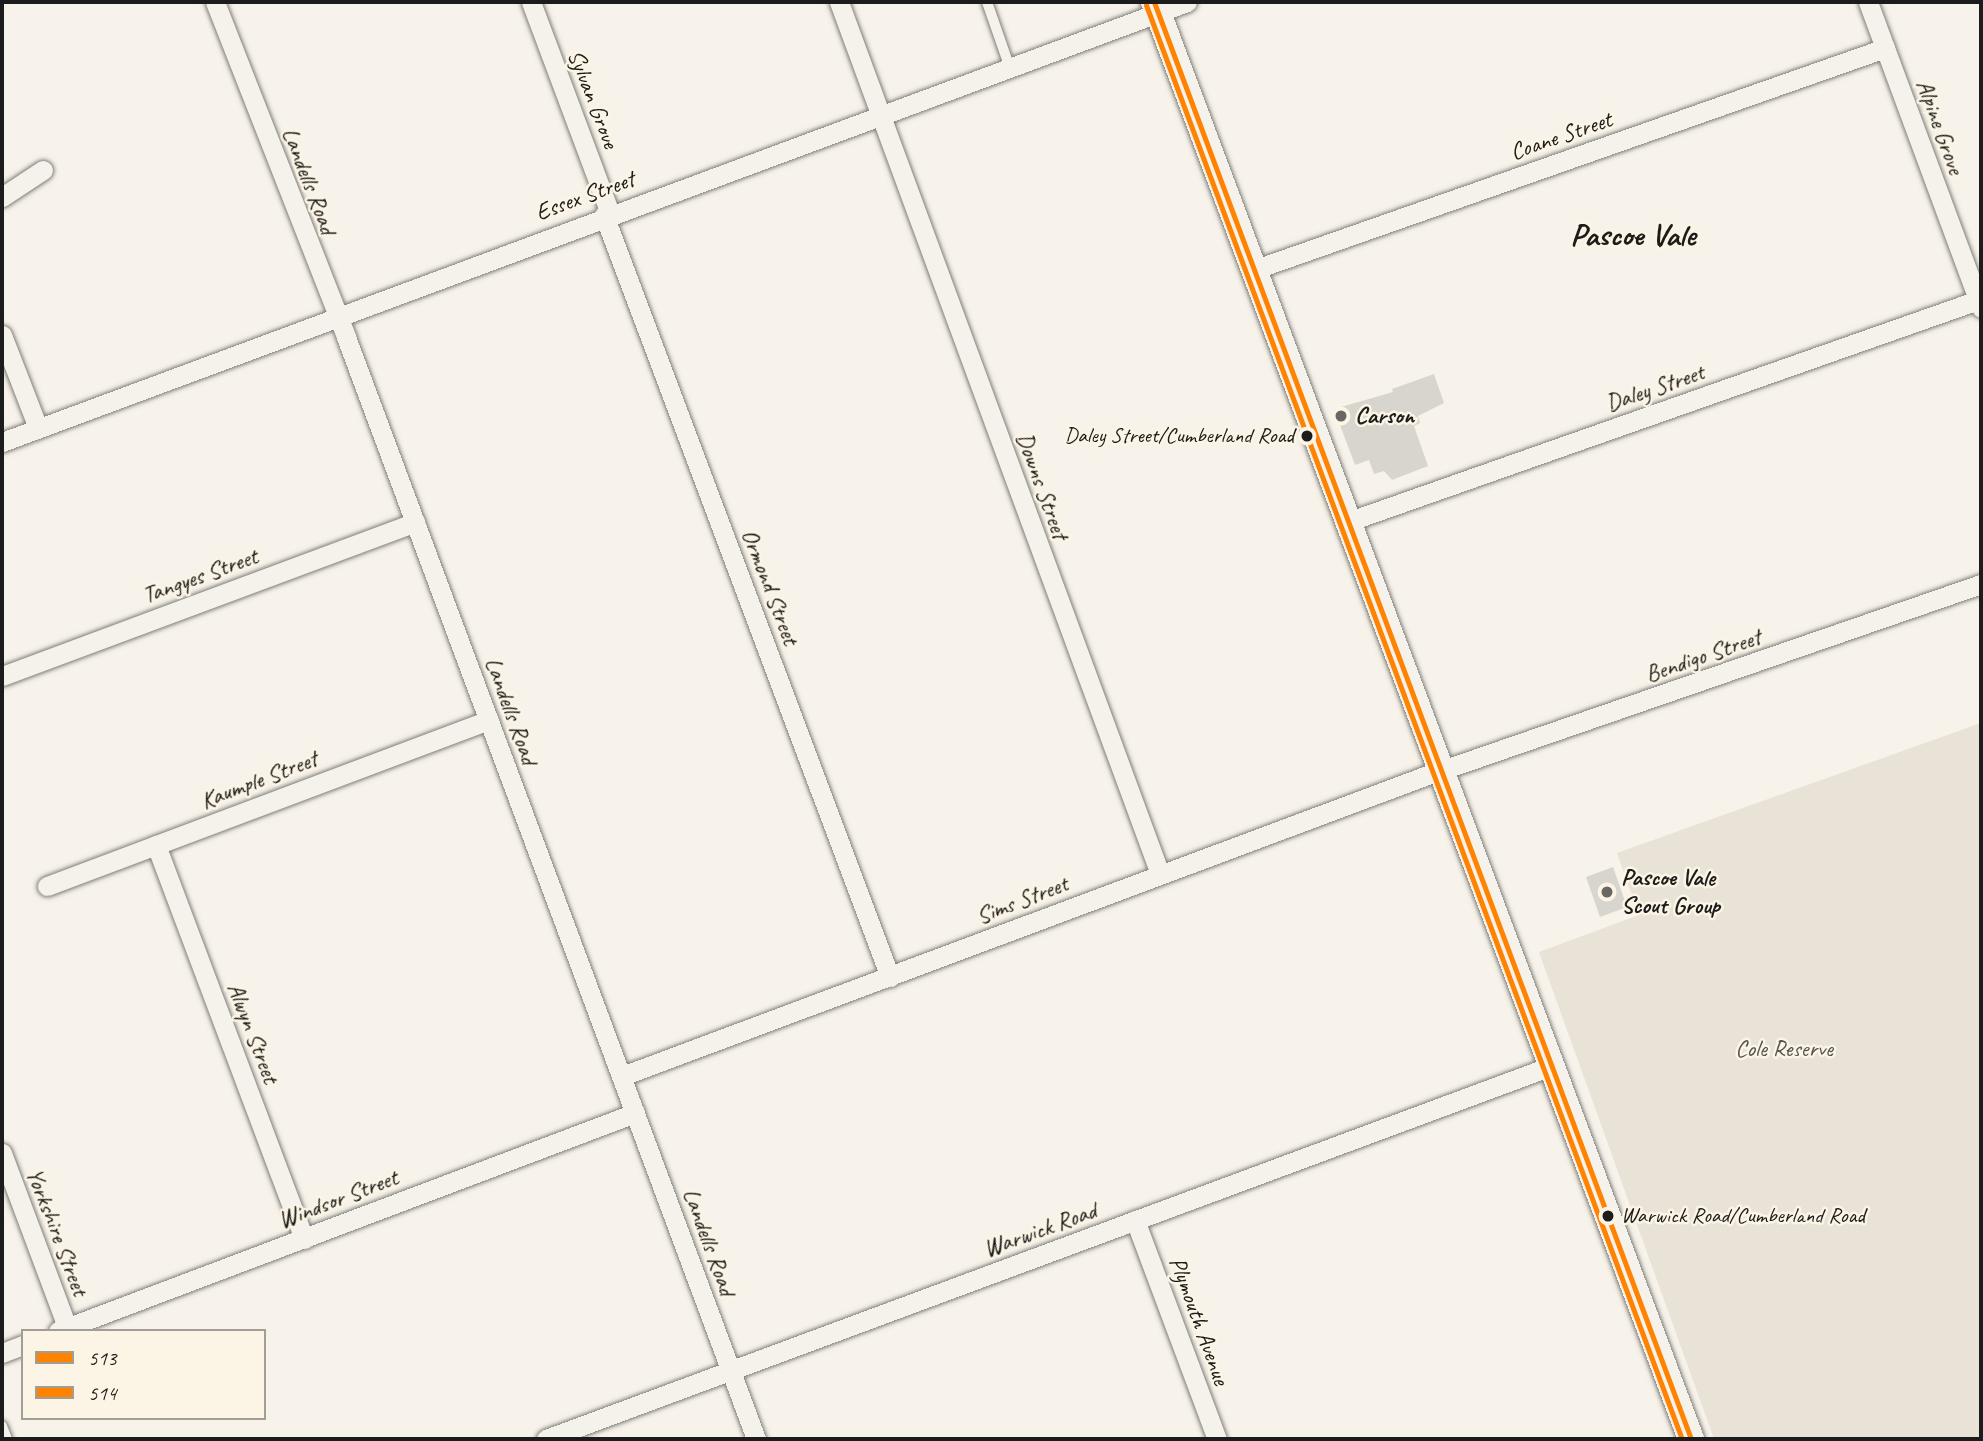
<!DOCTYPE html>
<style>
body{margin:0}
#map{position:relative;width:1983px;height:1441px;overflow:hidden;background:#f7f3ea;font-family:Caveat,sans-serif}
div>[style]{position:absolute}
.green>*{inset:0;background:#e8e2d7}
.building>*{inset:0;background:#d8d5cf}
.roads{filter:drop-shadow(0 0 2px #7f7d79) drop-shadow(0 0 2px #7f7d79)}
.lane>*{height:10px;margin:-5px;padding:0 5px;transform-origin:5px;border-radius:5px;background:#f5f2ec}
.street>*{height:19px;margin:-9.5px;padding:0 9.5px;transform-origin:9.5px;border-radius:9.5px;background:#f5f2ec}
.secondary>*{height:26px;margin:-13px;padding:0 13px;transform-origin:13px;border-radius:13px;background:#f5f2ec}
.bus-1>*{height:5px;margin:-2.5px;padding:0 2.5px;transform-origin:2.5px;border-radius:2.5px;background:#ff8200}
.bus-2>*{height:5px;margin:-2.5px;padding:0 2.5px;transform-origin:2.5px;border-radius:2.5px;background:#ff8200}
.dots>*{width:19px;height:19px;translate:-50% -50%;box-sizing:border-box;border:4px solid #fcf5e5;border-radius:50%}
span{translate:-50% -50%;white-space:nowrap;text-align:center;line-height:1.15;-webkit-text-stroke:5px #fcf5e5;paint-order:stroke}
.bus-label{font-size:22px;color:#1c1c1c}
.right{translate:-100% -50%;text-align:right}
.left{translate:0 -50%;text-align:left}
.street-label{font-size:24px;color:#1c1c1c}
.poi-label{font-size:24px;color:#1c1c1c;font-weight:700}
.park-label{font-size:24px;color:#555450}
.district-label{font-size:32px;color:#1c1c1c;font-weight:700}
.frame{position:absolute;inset:0;border:4px solid #1c1c1c;pointer-events:none}
.legend{position:absolute;left:21px;top:1329px;width:245px;height:91px;box-sizing:border-box;background:#fcf5e5;border:2px solid #a29e95;margin:0;padding:9px 12px;list-style:none;font-size:21px;color:#1c1c1c}
.legend li{display:flex;align-items:center;gap:14px;height:35px}
.legend b{width:35px;border:2px solid #a29e95}
</style>
<div id="map">
<div class="green">
<div style="clip-path:polygon(1981px 723px,1981px 1439px,1714px 1439px,1539px 952px,1639px 915px,1617px 853px)"></div>
</div>
<div class="building">
<div style="clip-path:polygon(1434px 374px,1444px 403px,1418px 416px,1420px 423px,1414px 426px,1428px 466px,1392px 480px,1384px 471px,1374px 474px,1369px 460px,1355px 465px,1334px 409px,1393px 392px,1392px 389px)"></div>
<div style="clip-path:polygon(1613px 867px,1627px 907px,1600px 917px,1586px 877px)"></div>
</div>
<div class="roads">
<div class="lane">
<div style="left:987px;top:2px;width:67px;rotate:70.8deg"></div>
<div style="left:2px;top:1426px;width:14px;rotate:69deg"></div>
</div>
<div class="street">
<div style="left:215px;top:2px;width:360px;rotate:68.6deg"></div>
<div style="left:346px;top:337px;width:1176px;rotate:69.59deg"></div>
<div style="left:531px;top:2px;width:225px;rotate:69.5deg"></div>
<div style="left:839px;top:2px;width:929px;rotate:69.79deg"></div>
<div style="left:1868px;top:2px;width:326px;rotate:69.7deg"></div>
<div style="left:2px;top:197px;width:49px;rotate:-33.4deg"></div>
<div style="left:604px;top:215px;width:814px;rotate:69.43deg"></div>
<div style="left:1253px;top:270px;width:670px;rotate:-19.35deg"></div>
<div style="left:2px;top:335px;width:100px;rotate:68.8deg"></div>
<div style="left:2px;top:442px;width:1264px;rotate:-20.37deg"></div>
<div style="left:1347px;top:522px;width:669px;rotate:-19.38deg"></div>
<div style="left:2px;top:676px;width:441px;rotate:-20.4deg"></div>
<div style="left:156px;top:845px;width:421px;rotate:69.4deg"></div>
<div style="left:47px;top:886px;width:472px;rotate:-20.6deg"></div>
<div style="left:622px;top:1076px;width:854px;rotate:-20.49deg"></div>
<div style="left:1422px;top:777px;width:591px;rotate:-19.05deg"></div>
<div style="left:2px;top:1153px;width:186px;rotate:69.5deg"></div>
<div style="left:1135px;top:1220px;width:234px;rotate:69.5deg"></div>
<div style="left:58px;top:1331px;width:617px;rotate:-20.7deg"></div>
<div style="left:2px;top:1353px;width:22px;rotate:-21deg"></div>
<div style="left:546px;top:1439px;width:1072px;rotate:-20.36deg"></div>
</div>
<div class="secondary">
<div style="left:1154px;top:2px;width:1534px;rotate:69.51deg"></div>
</div>
</div>
<div class="bus-1">
<div style="left:1154px;top:2px;width:1534px;rotate:69.51deg"></div>
</div>
<div class="bus-2">
<div style="left:1146px;top:5px;width:1531px;rotate:69.51deg"></div>
</div>
<div class="dots">
<div style="left:1341px;top:416px;background:#696764"></div>
<div style="left:1307px;top:436px;background:#1c1c1c"></div>
<div style="left:1607px;top:892px;background:#696764"></div>
<div style="left:1608px;top:1216px;background:#1c1c1c"></div>
</div>
<div class="bus-label">
<span class="right" style="left:1294px;top:436px">Daley Street/Cumberland Road</span>
<span class="left" style="left:1621px;top:1216px">Warwick Road/Cumberland Road</span>
</div>
<div class="street-label">
<span style="left:593px;top:99px;rotate:69deg">Sylvan Grove</span>
<span style="left:1940px;top:127px;rotate:70deg">Alpine Grove</span>
<span style="left:1561px;top:136px;rotate:-19deg">Coane Street</span>
<span style="left:309px;top:181px;rotate:69deg">Landells Road</span>
<span style="left:585px;top:196px;rotate:-20deg">Essex Street</span>
<span style="left:1655px;top:388px;rotate:-19deg">Daley Street</span>
<span style="left:1042px;top:486px;rotate:70deg">Downs Street</span>
<span style="left:200px;top:576px;rotate:-20deg">Tangyes Street</span>
<span style="left:770px;top:587px;rotate:69deg">Ormond Street</span>
<span style="left:1703px;top:656px;rotate:-19deg">Bendigo Street</span>
<span style="left:511px;top:711px;rotate:70deg">Landells Road</span>
<span style="left:259px;top:780px;rotate:-21deg">Kaumple Street</span>
<span style="left:1022px;top:900px;rotate:-21deg">Sims Street</span>
<span style="left:253px;top:1033px;rotate:69deg">Alwyn Street</span>
<span style="left:338px;top:1199px;rotate:-21deg">Windsor Street</span>
<span style="left:1040px;top:1230px;rotate:-20deg">Warwick Road</span>
<span style="left:57px;top:1232px;rotate:69deg">Yorkshire Street</span>
<span style="left:709px;top:1242px;rotate:70deg">Landells Road</span>
<span style="left:1199px;top:1321px;rotate:70deg">Plymouth Avenue</span>
</div>
<div class="poi-label">
<span class="left" style="left:1355px;top:416px">Carson</span>
<span class="left" style="left:1621px;top:892px">Pascoe Vale<br>Scout Group</span>
</div>
<div class="park-label">
<span style="left:1784px;top:1049px">Cole Reserve</span>
</div>
<div class="district-label">
<span style="left:1633px;top:235px">Pascoe Vale</span>
</div>
<div class="frame"></div>
<ul class="legend">
<li><b style="height:9px;background:#ff8200"></b>513</li>
<li><b style="height:9px;background:#ff8200"></b>514</li>
</ul>
</div>
